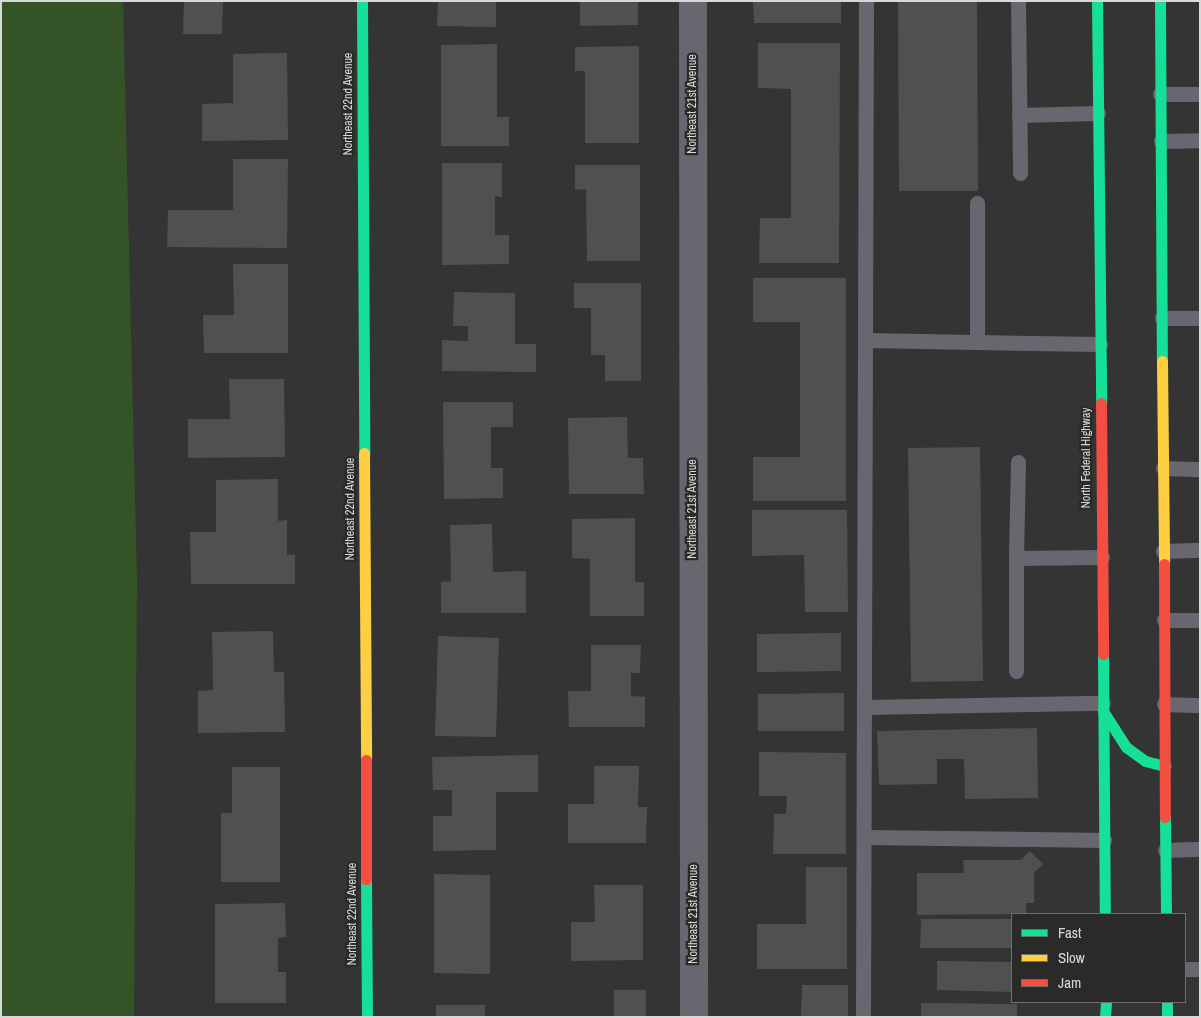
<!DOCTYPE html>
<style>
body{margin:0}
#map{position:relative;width:1201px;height:1018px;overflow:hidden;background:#343434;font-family:"Archivo Narrow",sans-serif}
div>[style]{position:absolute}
.green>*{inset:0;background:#345427}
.building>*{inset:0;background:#4f504f}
.lane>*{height:15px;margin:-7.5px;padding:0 7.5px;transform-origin:7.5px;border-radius:7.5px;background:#6a6670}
.street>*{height:28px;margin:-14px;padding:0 14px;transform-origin:14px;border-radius:14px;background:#6a6670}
.fast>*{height:11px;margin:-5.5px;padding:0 5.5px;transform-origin:5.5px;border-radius:5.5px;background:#16e098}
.slow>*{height:11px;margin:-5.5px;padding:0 5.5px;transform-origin:5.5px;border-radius:5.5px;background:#ffcf43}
.jam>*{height:11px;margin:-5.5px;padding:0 5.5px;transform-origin:5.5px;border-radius:5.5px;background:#f24e42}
span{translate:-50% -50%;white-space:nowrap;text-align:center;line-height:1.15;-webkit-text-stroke:4.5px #2a2b29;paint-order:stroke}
.street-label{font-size:12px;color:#d7d9d7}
.frame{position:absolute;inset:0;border:2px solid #d7d9d7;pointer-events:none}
.legend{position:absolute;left:1011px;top:913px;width:175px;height:90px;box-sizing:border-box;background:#2a2b29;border:1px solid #6f716f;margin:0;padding:6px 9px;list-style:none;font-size:15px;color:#d7d9d7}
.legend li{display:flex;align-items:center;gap:10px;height:25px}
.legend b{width:25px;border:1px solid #6f716f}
</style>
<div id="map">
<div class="green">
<div style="clip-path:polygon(1px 1px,123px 1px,137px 579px,134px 1017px,1px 1017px)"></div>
</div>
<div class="building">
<div style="clip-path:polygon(184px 1px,223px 1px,222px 34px,183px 34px)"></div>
<div style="clip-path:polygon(438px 1px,496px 1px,496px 27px,437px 26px)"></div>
<div style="clip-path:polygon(580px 1px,638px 1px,638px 25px,580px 26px)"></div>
<div style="clip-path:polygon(753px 1px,841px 1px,841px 23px,754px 23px)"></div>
<div style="clip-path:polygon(898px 1px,977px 1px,978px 191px,899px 191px)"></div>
<div style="clip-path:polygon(758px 43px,840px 43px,839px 263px,759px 263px,760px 218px,791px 218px,791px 89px,758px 88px)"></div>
<div style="clip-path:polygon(497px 44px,497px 117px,509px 117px,509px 146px,441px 146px,441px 45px)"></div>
<div style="clip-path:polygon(639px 46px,639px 143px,585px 143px,585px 71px,575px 71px,575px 47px)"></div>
<div style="clip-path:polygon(287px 53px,288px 140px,202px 141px,202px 104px,233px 103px,233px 54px)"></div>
<div style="clip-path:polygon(233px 159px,288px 159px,287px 248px,167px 247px,168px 210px,233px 210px)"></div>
<div style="clip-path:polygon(442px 163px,502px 163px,502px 197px,495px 196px,495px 235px,509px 235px,509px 264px,442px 265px)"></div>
<div style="clip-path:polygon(575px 165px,640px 165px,640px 261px,587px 261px,586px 189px,575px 190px)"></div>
<div style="clip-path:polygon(233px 264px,288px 264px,288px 353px,204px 353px,203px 315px,234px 315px)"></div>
<div style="clip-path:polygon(753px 278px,846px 278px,846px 501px,753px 501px,753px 457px,800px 457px,800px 322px,753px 322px)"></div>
<div style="clip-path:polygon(574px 283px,641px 283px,641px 381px,605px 381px,605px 355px,591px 355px,591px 308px,574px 308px)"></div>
<div style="clip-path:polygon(454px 292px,515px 293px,515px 344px,536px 344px,536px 372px,442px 371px,442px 340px,468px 341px,468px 326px,453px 326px)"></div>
<div style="clip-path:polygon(229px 379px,284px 379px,285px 457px,188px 458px,188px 419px,230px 419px)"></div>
<div style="clip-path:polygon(443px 402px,513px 402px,513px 427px,491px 427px,491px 468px,503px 468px,503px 498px,444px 499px)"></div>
<div style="clip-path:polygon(627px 417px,628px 458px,643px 458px,644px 494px,569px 494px,568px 418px)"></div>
<div style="clip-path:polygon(980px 447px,983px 681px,911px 682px,908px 448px)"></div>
<div style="clip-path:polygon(278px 479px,278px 521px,287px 520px,287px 555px,295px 554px,295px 584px,191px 584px,190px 532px,216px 532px,216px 480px)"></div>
<div style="clip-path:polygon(752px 510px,847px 510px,848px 612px,805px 612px,804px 555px,752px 556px)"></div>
<div style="clip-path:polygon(635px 518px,635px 582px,644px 582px,644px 616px,590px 616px,590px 559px,572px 558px,572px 519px)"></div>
<div style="clip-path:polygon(492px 524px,493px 572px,526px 571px,526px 613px,441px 613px,441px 582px,451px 581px,450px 525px)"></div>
<div style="clip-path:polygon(273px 631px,274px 672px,284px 672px,285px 732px,198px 733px,198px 691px,213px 690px,212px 632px)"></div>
<div style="clip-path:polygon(841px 633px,841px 671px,757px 672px,757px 634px)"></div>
<div style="clip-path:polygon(438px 636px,499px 638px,496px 737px,435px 736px)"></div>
<div style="clip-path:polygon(591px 645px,641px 645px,640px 673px,631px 673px,631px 696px,645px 697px,645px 727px,569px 727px,568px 691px,591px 691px)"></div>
<div style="clip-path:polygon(844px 693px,844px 731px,758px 731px,758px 694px)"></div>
<div style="clip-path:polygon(1037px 728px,1038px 798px,965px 799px,964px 759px,937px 759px,937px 784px,879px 785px,877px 731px)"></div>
<div style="clip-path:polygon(759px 752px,846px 753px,846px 854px,773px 854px,774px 814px,786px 814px,787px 796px,759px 796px)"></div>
<div style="clip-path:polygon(538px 755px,538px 792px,496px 792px,496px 850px,433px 851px,433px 816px,452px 816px,452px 790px,433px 790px,432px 757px)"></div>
<div style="clip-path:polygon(594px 766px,639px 766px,638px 807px,647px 807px,646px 843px,568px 843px,568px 804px,594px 804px)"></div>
<div style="clip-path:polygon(232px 767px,280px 767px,280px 882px,221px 882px,221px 813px,232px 813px)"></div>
<div style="clip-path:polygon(1030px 851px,1043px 864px,1034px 873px,1034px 903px,1026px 903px,1026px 914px,917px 915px,917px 873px,964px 873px,963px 860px,1021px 860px)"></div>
<div style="clip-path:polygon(806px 867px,847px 867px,847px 969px,757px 969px,757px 924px,806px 924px)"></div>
<div style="clip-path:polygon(434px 874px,490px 875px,490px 974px,434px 973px)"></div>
<div style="clip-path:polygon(594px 885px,643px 885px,643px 960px,571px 961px,571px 922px,595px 922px)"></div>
<div style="clip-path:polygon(285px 903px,286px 937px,278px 938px,278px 972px,286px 972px,286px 1003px,215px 1003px,215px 904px)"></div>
<div style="clip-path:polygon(921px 919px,1012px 919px,1012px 948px,920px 948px)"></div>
<div style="clip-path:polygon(937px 961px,1012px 962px,1012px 992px,937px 990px)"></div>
<div style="clip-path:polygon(802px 985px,848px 985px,848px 1017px,801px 1017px)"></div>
<div style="clip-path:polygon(614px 990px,646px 990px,646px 1017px,614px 1017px)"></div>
<div style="clip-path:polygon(921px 1003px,1017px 1004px,1017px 1017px,921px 1017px)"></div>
<div style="clip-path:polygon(436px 1005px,485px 1005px,485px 1017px,436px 1017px)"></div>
</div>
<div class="lane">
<div style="left:1018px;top:1px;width:172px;rotate:89.3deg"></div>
<div style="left:1160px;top:94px;width:40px"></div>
<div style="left:1019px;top:115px;width:79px;rotate:-1.5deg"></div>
<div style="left:1161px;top:141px;width:39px;rotate:-1deg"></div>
<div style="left:977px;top:203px;width:139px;rotate:90deg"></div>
<div style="left:1162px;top:318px;width:38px"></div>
<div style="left:865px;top:340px;width:235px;rotate:1deg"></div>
<div style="left:1018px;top:462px;width:96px;rotate:91.2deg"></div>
<div style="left:1016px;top:558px;width:86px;rotate:-0.7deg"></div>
<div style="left:1163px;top:468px;width:37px;rotate:2deg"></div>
<div style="left:1163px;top:551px;width:37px;rotate:-2deg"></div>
<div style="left:1164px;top:620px;width:36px"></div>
<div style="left:1016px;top:671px;width:113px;rotate:-90deg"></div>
<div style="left:1164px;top:704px;width:36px;rotate:2deg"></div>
<div style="left:864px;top:707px;width:239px;rotate:-1deg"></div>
<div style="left:864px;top:837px;width:240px;rotate:0.7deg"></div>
<div style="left:1165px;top:850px;width:35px;rotate:-2deg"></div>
<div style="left:1185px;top:969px;width:15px"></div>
<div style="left:863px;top:1017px;width:1016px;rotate:-89.83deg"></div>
</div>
<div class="street">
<div style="left:693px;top:1px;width:1016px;rotate:89.94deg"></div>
</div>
<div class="fast">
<div style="left:362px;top:1px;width:452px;rotate:89.7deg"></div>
<div style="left:1097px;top:1px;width:402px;rotate:89.4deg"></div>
<div style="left:1160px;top:1px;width:360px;rotate:89.7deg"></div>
<div style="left:1103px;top:654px;width:260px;rotate:89.6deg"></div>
<div style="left:1103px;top:711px;width:43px;rotate:57.4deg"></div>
<div style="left:1126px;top:747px;width:24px;rotate:36deg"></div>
<div style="left:1145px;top:761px;width:21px;rotate:14deg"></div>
<div style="left:1165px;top:817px;width:97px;rotate:89.4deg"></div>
<div style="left:366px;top:879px;width:138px;rotate:89.6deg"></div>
<div style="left:1167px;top:1002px;width:15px;rotate:90deg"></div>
<div style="left:1105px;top:1017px;width:15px;rotate:-86deg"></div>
</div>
<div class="slow">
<div style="left:1162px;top:361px;width:203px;rotate:89.4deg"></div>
<div style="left:364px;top:453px;width:307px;rotate:89.6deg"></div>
</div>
<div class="jam">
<div style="left:1101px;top:403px;width:251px;rotate:89.5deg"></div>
<div style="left:1164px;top:564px;width:253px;rotate:89.8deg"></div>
<div style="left:366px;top:760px;width:119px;rotate:90deg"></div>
</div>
<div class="street-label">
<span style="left:349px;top:104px;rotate:-90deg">Northeast 22nd Avenue</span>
<span style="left:693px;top:104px;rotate:-90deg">Northeast 21st Avenue</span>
<span style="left:1087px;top:458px;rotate:-90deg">North Federal Highway</span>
<span style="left:351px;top:509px;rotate:-90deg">Northeast 22nd Avenue</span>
<span style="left:693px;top:509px;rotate:-90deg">Northeast 21st Avenue</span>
<span style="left:353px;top:914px;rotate:-90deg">Northeast 22nd Avenue</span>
<span style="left:694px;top:914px;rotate:-90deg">Northeast 21st Avenue</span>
</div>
<div class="frame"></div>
<ul class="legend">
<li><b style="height:6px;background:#16e098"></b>Fast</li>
<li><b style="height:6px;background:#ffcf43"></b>Slow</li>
<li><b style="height:6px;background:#f24e42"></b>Jam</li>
</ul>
</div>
